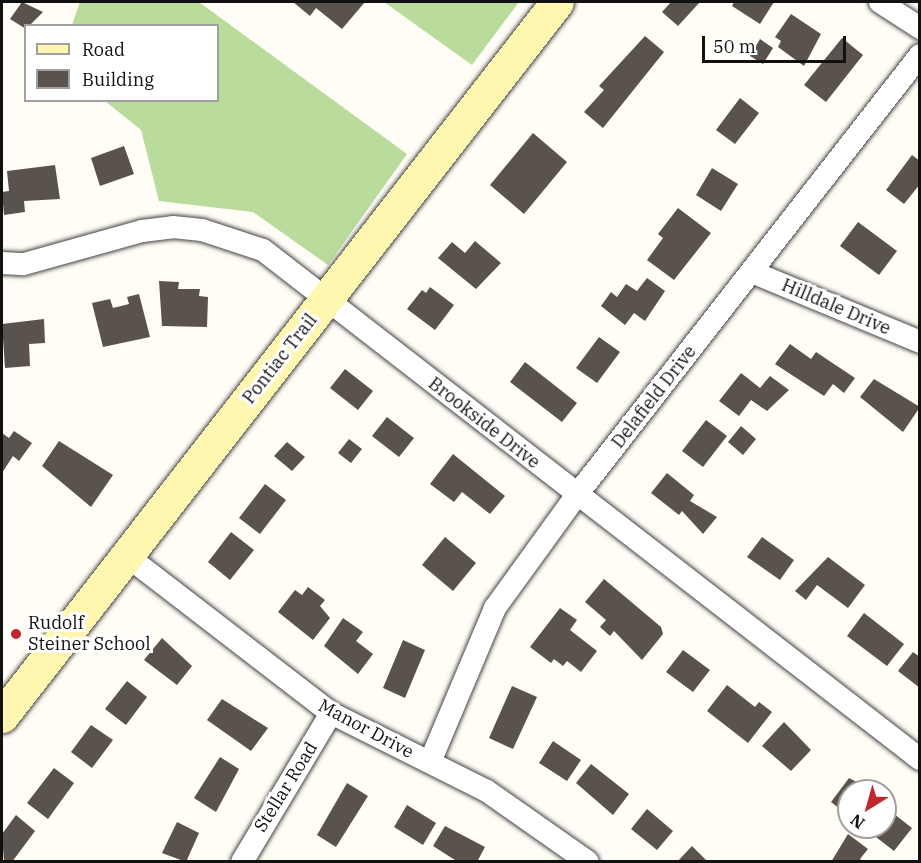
<!DOCTYPE html>
<style>
body{margin:0}
#map{position:relative;width:921px;height:863px;overflow:hidden;background:#fffdf5;font-family:"IBM Plex Serif",serif}
div>[style]{position:absolute}
.forest>*{inset:0;background:#b9dc9c}
.building>*{inset:0;background:#5a524d}
.roads{filter:drop-shadow(0 0 2px #444) drop-shadow(0 0 2px #444)}
.minor>*{height:22px;margin:-11px;padding:0 11px;transform-origin:11px;border-radius:11px;background:#fff}
.secondary>*{height:33px;margin:-16.5px;padding:0 16.5px;transform-origin:16.5px;border-radius:16.5px;background:#fff6b0}
.dots>*{width:16px;height:16px;translate:-50% -50%;box-sizing:border-box;border:3px solid #fff;border-radius:50%}
span{translate:-50% -50%;white-space:nowrap;text-align:center;line-height:1.15;-webkit-text-stroke:6px #fff;paint-order:stroke}
.street-label{font-size:18px;color:#111}
.poi-label{font-size:18px;color:#111}
.left{translate:0 -50%;text-align:left}
.frame{position:absolute;inset:0;border:3px solid #111;pointer-events:none}
.legend{position:absolute;left:24px;top:24px;width:195px;height:78px;box-sizing:border-box;background:#fff;border:2px solid #a0a0a0;margin:0;padding:8px 10px;list-style:none;font-size:18px;color:#111}
.legend li{display:flex;align-items:center;gap:12px;height:30px}
.legend b{width:30px;border:2px solid #a0a0a0}
.north{position:absolute;left:837px;top:779px;width:60px;height:60px;box-sizing:border-box;background:#fff;border:2px solid #a0a0a0;border-radius:50%;rotate:217deg;font-size:16px;font-weight:700;line-height:24px;text-align:center;color:#111}
.north::after{content:'';display:block;margin:auto;width:21px;height:27px;background:#c4262e;clip-path:polygon(50% 0,100% 100%,50% 72%,0 100%)}
.scale{position:absolute;left:702px;top:36px;width:144px;height:27px;box-sizing:border-box;border:3px solid #111;border-top:0;padding-left:8px;font-size:18px;line-height:21px;white-space:nowrap;color:#111;-webkit-text-stroke:4px #fff;paint-order:stroke}
</style>
<div id="map">
<div class="forest">
<div style="clip-path:polygon(80px 2px,199px 2px,407px 154px,328px 265px,253px 212px,159px 201px,141px 130px,105px 101px,218px 100px,218px 26px,72px 25px)"></div>
<div style="clip-path:polygon(384px 2px,519px 2px,472px 65px)"></div>
</div>
<div class="building">
<div style="clip-path:polygon(22px 2px,43px 12px,26px 29px,10px 19px)"></div>
<div style="clip-path:polygon(293px 2px,365px 2px,342px 29px,316px 8px,310px 16px)"></div>
<div style="clip-path:polygon(671px 2px,700px 2px,678px 26px,662px 12px)"></div>
<div style="clip-path:polygon(734px 2px,774px 2px,760px 24px,732px 6px)"></div>
<div style="clip-path:polygon(791px 14px,821px 34px,804px 66px,778px 47px,781px 41px,775px 37px)"></div>
<div style="clip-path:polygon(645px 36px,664px 52px,603px 128px,584px 112px,604px 90px,599px 86px)"></div>
<div style="clip-path:polygon(842px 38px,863px 55px,826px 102px,804px 85px)"></div>
<div style="clip-path:polygon(760px 39px,773px 48px,763px 64px,750px 56px)"></div>
<div style="clip-path:polygon(740px 98px,759px 113px,735px 144px,716px 130px)"></div>
<div style="clip-path:polygon(533px 133px,567px 162px,524px 214px,490px 185px)"></div>
<div style="clip-path:polygon(124px 146px,134px 174px,100px 186px,91px 158px)"></div>
<div style="clip-path:polygon(912px 155px,920px 161px,920px 184px,904px 204px,886px 190px)"></div>
<div style="clip-path:polygon(55px 165px,60px 199px,24px 201px,25px 212px,4px 215px,2px 192px,9px 191px,7px 171px)"></div>
<div style="clip-path:polygon(712px 168px,738px 184px,721px 211px,696px 195px)"></div>
<div style="clip-path:polygon(678px 208px,711px 233px,674px 280px,647px 260px,663px 238px,658px 234px)"></div>
<div style="clip-path:polygon(858px 222px,897px 251px,879px 275px,840px 246px)"></div>
<div style="clip-path:polygon(475px 241px,501px 263px,476px 289px,438px 258px,452px 242px,465px 253px)"></div>
<div style="clip-path:polygon(647px 278px,665px 291px,645px 321px,634px 313px,625px 325px,601px 306px,611px 292px,617px 297px,626px 284px,637px 291px)"></div>
<div style="clip-path:polygon(159px 281px,179px 282px,178px 289px,200px 289px,199px 296px,208px 297px,207px 327px,162px 326px)"></div>
<div style="clip-path:polygon(430px 287px,454px 305px,435px 330px,407px 309px,422px 290px,426px 293px)"></div>
<div style="clip-path:polygon(139px 294px,150px 337px,103px 347px,92px 303px,110px 299px,113px 308px,129px 304px,127px 297px)"></div>
<div style="clip-path:polygon(44px 319px,45px 343px,29px 344px,30px 366px,5px 368px,2px 324px)"></div>
<div style="clip-path:polygon(599px 337px,620px 352px,597px 383px,576px 368px)"></div>
<div style="clip-path:polygon(790px 344px,811px 359px,816px 352px,855px 378px,844px 393px,833px 384px,824px 396px,775px 364px)"></div>
<div style="clip-path:polygon(525px 362px,577px 403px,562px 422px,510px 382px)"></div>
<div style="clip-path:polygon(345px 369px,373px 391px,358px 410px,330px 388px)"></div>
<div style="clip-path:polygon(741px 373px,760px 388px,770px 376px,789px 390px,767px 411px,751px 400px,739px 416px,719px 401px)"></div>
<div style="clip-path:polygon(874px 379px,920px 407px,903px 432px,860px 397px)"></div>
<div style="clip-path:polygon(387px 417px,414px 438px,399px 457px,372px 436px)"></div>
<div style="clip-path:polygon(706px 420px,727px 436px,703px 467px,682px 451px)"></div>
<div style="clip-path:polygon(741px 426px,756px 439px,743px 455px,728px 442px)"></div>
<div style="clip-path:polygon(14px 431px,32px 443px,19px 461px,13px 456px,2px 473px,2px 433px,9px 438px)"></div>
<div style="clip-path:polygon(349px 439px,362px 449px,351px 463px,338px 453px)"></div>
<div style="clip-path:polygon(59px 441px,113px 475px,91px 507px,42px 466px)"></div>
<div style="clip-path:polygon(287px 442px,305px 457px,292px 471px,274px 456px)"></div>
<div style="clip-path:polygon(453px 454px,505px 496px,490px 514px,462px 492px,454px 502px,430px 484px)"></div>
<div style="clip-path:polygon(667px 473px,694px 495px,690px 501px,717px 517px,703px 534px,682px 511px,679px 515px,651px 493px)"></div>
<div style="clip-path:polygon(265px 484px,286px 500px,260px 534px,239px 518px)"></div>
<div style="clip-path:polygon(231px 532px,254px 550px,230px 580px,208px 562px)"></div>
<div style="clip-path:polygon(445px 537px,476px 563px,453px 591px,422px 565px)"></div>
<div style="clip-path:polygon(762px 537px,794px 560px,780px 580px,747px 557px)"></div>
<div style="clip-path:polygon(828px 557px,865px 585px,848px 608px,817px 585px,806px 600px,795px 591px)"></div>
<div style="clip-path:polygon(604px 579px,661px 627px,663px 634px,642px 660px,614px 631px,610px 636px,600px 627px,606px 620px,585px 602px)"></div>
<div style="clip-path:polygon(308px 587px,325px 600px,320px 606px,330px 618px,313px 640px,278px 612px,295px 590px,302px 595px)"></div>
<div style="clip-path:polygon(560px 608px,577px 620px,570px 630px,597px 651px,581px 672px,567px 661px,563px 666px,554px 659px,551px 663px,530px 647px)"></div>
<div style="clip-path:polygon(864px 613px,904px 644px,887px 666px,847px 636px)"></div>
<div style="clip-path:polygon(343px 618px,363px 632px,356px 641px,373px 654px,358px 674px,324px 646px)"></div>
<div style="clip-path:polygon(162px 638px,192px 666px,177px 685px,144px 660px)"></div>
<div style="clip-path:polygon(403px 640px,425px 650px,405px 698px,383px 688px)"></div>
<div style="clip-path:polygon(683px 650px,710px 670px,693px 692px,666px 672px)"></div>
<div style="clip-path:polygon(913px 652px,920px 657px,920px 688px,898px 671px)"></div>
<div style="clip-path:polygon(127px 681px,147px 697px,126px 725px,105px 709px)"></div>
<div style="clip-path:polygon(727px 685px,755px 707px,759px 702px,772px 712px,748px 743px,707px 711px)"></div>
<div style="clip-path:polygon(512px 686px,537px 697px,513px 749px,489px 738px)"></div>
<div style="clip-path:polygon(222px 699px,268px 728px,251px 751px,207px 720px)"></div>
<div style="clip-path:polygon(784px 722px,811px 750px,791px 771px,762px 746px)"></div>
<div style="clip-path:polygon(91px 725px,113px 740px,92px 768px,71px 752px)"></div>
<div style="clip-path:polygon(553px 741px,581px 760px,567px 781px,539px 763px)"></div>
<div style="clip-path:polygon(220px 757px,239px 769px,216px 812px,194px 798px)"></div>
<div style="clip-path:polygon(591px 764px,629px 794px,613px 815px,576px 783px)"></div>
<div style="clip-path:polygon(54px 768px,74px 783px,48px 819px,27px 803px)"></div>
<div style="clip-path:polygon(849px 778px,874px 791px,849px 791px,849px 816px,831px 802px)"></div>
<div style="clip-path:polygon(347px 783px,368px 796px,336px 847px,317px 835px)"></div>
<div style="clip-path:polygon(407px 805px,436px 823px,423px 845px,394px 827px)"></div>
<div style="clip-path:polygon(885px 807px,912px 828px,894px 851px,863px 827px,885px 827px)"></div>
<div style="clip-path:polygon(647px 809px,673px 831px,657px 850px,631px 829px)"></div>
<div style="clip-path:polygon(16px 815px,35px 831px,12px 862px,4px 862px,2px 834px)"></div>
<div style="clip-path:polygon(177px 822px,199px 833px,186px 862px,162px 853px)"></div>
<div style="clip-path:polygon(445px 826px,485px 847px,477px 862px,458px 862px,433px 846px)"></div>
<div style="clip-path:polygon(848px 834px,868px 849px,860px 859px,863px 862px,831px 862px)"></div>
<div style="clip-path:polygon(692px 846px,708px 862px,677px 862px)"></div>
</div>
<div class="roads">
<div class="minor">
<div style="left:880px;top:2px;width:48px;rotate:33deg"></div>
<div style="left:2px;top:263px;width:22px;rotate:3deg"></div>
<div style="left:24px;top:264px;width:123px;rotate:-15.6deg"></div>
<div style="left:142px;top:231px;width:31px;rotate:-7deg"></div>
<div style="left:173px;top:227px;width:29px;rotate:6deg"></div>
<div style="left:202px;top:230px;width:64px;rotate:18.2deg"></div>
<div style="left:263px;top:250px;width:831px;rotate:37.77deg"></div>
<div style="left:752px;top:272px;width:182px;rotate:22.6deg"></div>
<div style="left:127px;top:556px;width:257px;rotate:37.6deg"></div>
<div style="left:331px;top:713px;width:174px;rotate:26.6deg"></div>
<div style="left:487px;top:791px;width:123px;rotate:35.1deg"></div>
<div style="left:430px;top:762px;width:167px;rotate:-67.1deg"></div>
<div style="left:495px;top:608px;width:138px;rotate:-54.1deg"></div>
<div style="left:576px;top:496px;width:559px;rotate:-52.04deg"></div>
<div style="left:242px;top:862px;width:174px;rotate:-59.1deg"></div>
</div>
<div class="secondary">
<div style="left:2px;top:716px;width:904px;rotate:-52.14deg"></div>
</div>
</div>
<div class="dots">
<div style="left:16px;top:634px;background:#c4262e"></div>
</div>
<div class="street-label">
<span style="left:836px;top:307px;rotate:23deg">Hilldale Drive</span>
<span style="left:280px;top:359px;rotate:-52deg">Pontiac Trail</span>
<span style="left:654px;top:397px;rotate:-52deg">Delafield Drive</span>
<span style="left:484px;top:423px;rotate:38deg">Brookside Drive</span>
<span style="left:366px;top:729px;rotate:28deg">Manor Drive</span>
<span style="left:286px;top:787px;rotate:-58deg">Stellar Road</span>
</div>
<div class="poi-label">
<span class="left" style="left:28px;top:634px">Rudolf<br>Steiner School</span>
</div>
<div class="frame"></div>
<ul class="legend">
<li><b style="height:8px;background:#fff6b0"></b>Road</li>
<li><b style="height:16px;background:#5a524d"></b>Building</li>
</ul>
<div class="north">N</div>
<div class="scale">50 m</div>
</div>
